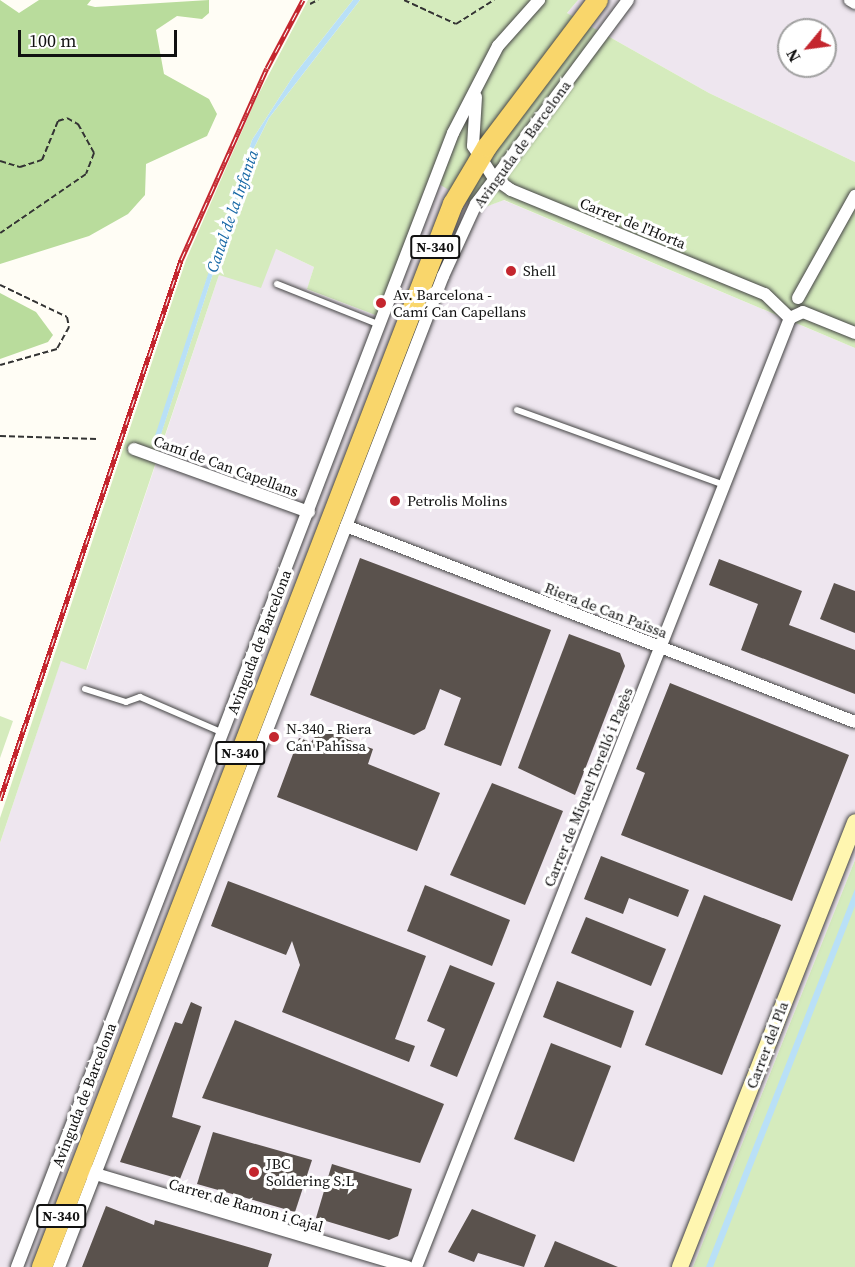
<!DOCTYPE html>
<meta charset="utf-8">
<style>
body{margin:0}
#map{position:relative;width:855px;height:1267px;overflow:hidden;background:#fffdf5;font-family:"Source Serif 4",serif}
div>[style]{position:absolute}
.industrial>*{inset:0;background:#eee6ef}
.green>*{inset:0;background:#d5ebbd}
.forest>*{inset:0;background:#b9dc9c}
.water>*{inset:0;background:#b9e0f7}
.building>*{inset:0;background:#5a524d}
.path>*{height:2px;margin-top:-1px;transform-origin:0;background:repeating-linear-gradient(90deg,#333 0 6px,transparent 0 9px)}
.roads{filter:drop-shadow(0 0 2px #444) drop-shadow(0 0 2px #444)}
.service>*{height:6px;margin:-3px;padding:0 3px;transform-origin:3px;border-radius:3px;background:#fff}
.minor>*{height:12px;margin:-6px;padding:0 6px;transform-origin:6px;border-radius:6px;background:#fff}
.secondary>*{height:16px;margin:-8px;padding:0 8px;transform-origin:8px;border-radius:8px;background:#fff6b0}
.primary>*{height:20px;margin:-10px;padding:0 10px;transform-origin:10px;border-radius:10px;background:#f9d66b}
.rail>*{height:5px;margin-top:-2.5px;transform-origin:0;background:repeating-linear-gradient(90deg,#fff 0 9px,#c4262e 0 18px);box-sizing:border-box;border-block:2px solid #c4262e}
.dots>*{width:16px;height:16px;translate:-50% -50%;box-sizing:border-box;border:3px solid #fff;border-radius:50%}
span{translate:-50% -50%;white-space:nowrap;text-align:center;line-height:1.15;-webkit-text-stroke:6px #fff;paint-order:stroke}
.shield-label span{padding:2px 4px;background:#fff;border:2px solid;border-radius:4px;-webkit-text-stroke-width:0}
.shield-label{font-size:14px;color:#111;font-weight:700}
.street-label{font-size:15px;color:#111}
.poi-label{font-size:15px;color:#111}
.left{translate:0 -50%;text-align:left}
.water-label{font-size:16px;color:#1768a6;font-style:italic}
.north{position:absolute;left:777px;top:18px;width:60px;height:60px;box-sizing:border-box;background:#fff;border:2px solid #a0a0a0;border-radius:50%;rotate:241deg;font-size:16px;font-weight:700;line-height:24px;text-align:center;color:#111}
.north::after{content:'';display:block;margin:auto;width:21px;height:27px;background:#c4262e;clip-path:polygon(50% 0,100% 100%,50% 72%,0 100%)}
.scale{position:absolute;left:18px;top:30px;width:159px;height:27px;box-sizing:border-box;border:3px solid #111;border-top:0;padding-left:8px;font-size:18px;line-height:21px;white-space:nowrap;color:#111;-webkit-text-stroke:4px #fff;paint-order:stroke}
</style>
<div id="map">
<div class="industrial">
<div style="clip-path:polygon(evenodd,578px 0,855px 0,855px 162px,709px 93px,567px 13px,578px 0,789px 30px,825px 30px,825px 66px,789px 66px,789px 30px)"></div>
<div style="clip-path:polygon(429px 177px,480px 209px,503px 200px,855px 348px,855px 860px,693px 1267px,0 1267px,0 843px,61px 660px,87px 669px,219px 275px,276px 249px,314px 267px,307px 290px,378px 316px)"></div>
</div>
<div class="green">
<div style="clip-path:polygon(308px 0,353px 0,294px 75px,252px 140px,153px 445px,157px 446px,253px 150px,269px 118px,360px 0,578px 0,567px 13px,709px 93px,855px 162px,855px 348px,504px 200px,480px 209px,429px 178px,378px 316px,307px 289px,314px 267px,276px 249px,261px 288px,219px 275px,86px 670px,61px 661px,0 843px,0 818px,186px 260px,256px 99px)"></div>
<div style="clip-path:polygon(0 716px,13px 721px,0 758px)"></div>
<div style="clip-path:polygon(855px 860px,855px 1267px,693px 1267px)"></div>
</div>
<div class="forest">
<div style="clip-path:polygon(0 0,19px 13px,39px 0,91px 0,87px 5px,95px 7px,209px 0,209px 13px,202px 19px,177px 16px,156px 30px,164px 74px,209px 99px,217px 114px,207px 136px,146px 164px,145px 195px,128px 214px,89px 236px,0 264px)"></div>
<div style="clip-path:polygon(0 293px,36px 312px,53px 335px,48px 342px,0 359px)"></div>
</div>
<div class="water">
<div style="clip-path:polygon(353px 0,360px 0,269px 118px,253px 150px,157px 447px,152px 445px,252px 140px,294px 75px)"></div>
<div style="clip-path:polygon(855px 889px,855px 906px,713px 1267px,706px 1267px)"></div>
</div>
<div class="building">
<div style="clip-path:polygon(360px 558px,551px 630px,501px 766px,444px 745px,461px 698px,440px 689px,425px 729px,414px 735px,310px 695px)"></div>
<div style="clip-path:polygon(719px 559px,802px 591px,789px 625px,855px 650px,855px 694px,741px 650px,758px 604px,709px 585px)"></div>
<div style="clip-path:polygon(834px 583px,855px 591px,855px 633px,820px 619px)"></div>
<div style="clip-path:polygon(569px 634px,620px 653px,625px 666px,575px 795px,518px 768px)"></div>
<div style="clip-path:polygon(670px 683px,849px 755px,792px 901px,621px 835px,645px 773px,636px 769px)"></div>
<div style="clip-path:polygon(321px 729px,373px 749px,368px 764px,440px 793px,417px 851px,277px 797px,299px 738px,311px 742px)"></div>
<div style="clip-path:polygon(492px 783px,563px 811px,525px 905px,450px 875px)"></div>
<div style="clip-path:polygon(601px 856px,689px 890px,678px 917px,629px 898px,623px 914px,584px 899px)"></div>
<div style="clip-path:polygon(228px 881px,426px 956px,395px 1039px,415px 1046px,409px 1062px,282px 1012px,300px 965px,292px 941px,286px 955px,211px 926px)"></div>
<div style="clip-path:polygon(425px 885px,510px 920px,492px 966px,407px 931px)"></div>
<div style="clip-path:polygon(704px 895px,781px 925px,722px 1075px,645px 1045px)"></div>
<div style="clip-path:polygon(586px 917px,666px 949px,651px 986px,571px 953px)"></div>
<div style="clip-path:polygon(450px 965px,495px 983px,457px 1077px,430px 1066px,445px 1029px,427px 1021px)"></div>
<div style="clip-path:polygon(557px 981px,634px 1011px,621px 1048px,543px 1017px)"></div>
<div style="clip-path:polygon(191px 1002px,202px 1007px,172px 1117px,201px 1126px,180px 1179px,120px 1162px,175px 1022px,182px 1024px)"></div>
<div style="clip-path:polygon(235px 1020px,444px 1104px,420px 1163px,202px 1098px)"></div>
<div style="clip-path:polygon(551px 1043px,611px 1066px,574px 1162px,514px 1139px)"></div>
<div style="clip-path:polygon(213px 1132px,312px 1160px,295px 1212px,197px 1184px)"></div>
<div style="clip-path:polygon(332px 1164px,412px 1189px,398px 1236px,389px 1240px,316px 1218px)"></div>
<div style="clip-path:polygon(106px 1206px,154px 1225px,155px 1220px,272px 1254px,268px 1267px,82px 1267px)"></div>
<div style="clip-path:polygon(472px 1209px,536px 1235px,524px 1267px,478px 1253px,474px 1262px,448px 1252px)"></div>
<div style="clip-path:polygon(555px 1241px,618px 1267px,544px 1267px)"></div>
</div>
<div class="path">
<div style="left:404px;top:0;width:57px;rotate:24.8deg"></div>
<div style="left:456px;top:24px;width:45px;rotate:-32.3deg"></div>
<div style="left:310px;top:4px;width:9px;rotate:-27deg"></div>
<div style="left:0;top:161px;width:21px;rotate:17deg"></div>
<div style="left:20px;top:167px;width:23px;rotate:-18deg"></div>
<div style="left:42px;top:160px;width:42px;rotate:-67.7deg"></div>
<div style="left:58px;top:121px;width:9px;rotate:-18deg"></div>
<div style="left:67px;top:118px;width:13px;rotate:29deg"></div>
<div style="left:78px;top:124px;width:33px;rotate:61deg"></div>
<div style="left:94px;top:153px;width:22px;rotate:111deg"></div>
<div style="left:86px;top:174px;width:104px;rotate:145.5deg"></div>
<div style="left:0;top:285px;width:74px;rotate:25.5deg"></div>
<div style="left:67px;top:317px;width:10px;rotate:79deg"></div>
<div style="left:69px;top:327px;width:25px;rotate:119deg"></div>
<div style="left:57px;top:349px;width:59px;rotate:164.3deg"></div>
<div style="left:0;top:436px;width:97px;rotate:1.8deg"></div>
</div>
<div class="roads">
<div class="service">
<div style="left:277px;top:284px;width:111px;rotate:21.7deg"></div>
<div style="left:517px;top:410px;width:220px;rotate:19.9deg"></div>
<div style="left:85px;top:689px;width:43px;rotate:17.6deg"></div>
<div style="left:126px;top:702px;width:15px;rotate:-20deg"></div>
<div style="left:140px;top:697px;width:90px;rotate:23.4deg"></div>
</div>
<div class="minor">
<div style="left:850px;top:0;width:6px;rotate:31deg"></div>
<div style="left:476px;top:97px;width:49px;rotate:93.5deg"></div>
<div style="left:473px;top:146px;width:38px;rotate:57deg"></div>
<div style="left:494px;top:178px;width:21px;rotate:35deg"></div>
<div style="left:511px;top:190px;width:274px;rotate:22.3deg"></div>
<div style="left:765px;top:294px;width:35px;rotate:44deg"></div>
<div style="left:790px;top:318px;width:14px;rotate:-25deg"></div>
<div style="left:798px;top:298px;width:117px;rotate:-60.8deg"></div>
<div style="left:803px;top:312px;width:56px;rotate:22deg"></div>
<div style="left:134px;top:449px;width:186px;rotate:19.8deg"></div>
<div style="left:346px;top:526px;width:545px;rotate:21.06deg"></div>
<div style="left:89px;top:1172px;width:332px;rotate:16.6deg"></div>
<div style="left:17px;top:1267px;width:1215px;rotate:-68.97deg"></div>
<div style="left:453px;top:133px;width:98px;rotate:-62.7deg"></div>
<div style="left:498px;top:46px;width:62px;rotate:-48.3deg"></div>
<div style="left:59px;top:1267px;width:1063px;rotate:-68.82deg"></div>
<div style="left:443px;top:276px;width:79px;rotate:-65.4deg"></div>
<div style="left:476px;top:204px;width:254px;rotate:-53.3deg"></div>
<div style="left:416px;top:1267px;width:1020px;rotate:-68.49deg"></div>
</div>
<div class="secondary">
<div style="left:680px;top:1267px;width:478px;rotate:-68.5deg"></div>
</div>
<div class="primary">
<div style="left:42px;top:1267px;width:1140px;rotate:-68.86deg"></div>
<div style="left:453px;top:204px;width:66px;rotate:-59.2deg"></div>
<div style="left:487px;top:147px;width:184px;rotate:-52.9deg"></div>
</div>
</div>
<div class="rail">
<div style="left:0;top:800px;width:570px;rotate:-71.47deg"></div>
<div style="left:181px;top:260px;width:210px;rotate:-65.9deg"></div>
<div style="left:267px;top:68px;width:77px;rotate:-62.1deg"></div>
</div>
<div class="dots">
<div style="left:511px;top:271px;background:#c4262e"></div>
<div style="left:381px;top:303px;background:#c4262e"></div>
<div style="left:395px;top:501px;background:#c4262e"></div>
<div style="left:274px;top:737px;background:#c4262e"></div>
<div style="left:254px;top:1172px;background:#c4262e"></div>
</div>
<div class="shield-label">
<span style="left:435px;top:247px">N-340</span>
<span style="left:240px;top:753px">N-340</span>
<span style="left:61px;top:1216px">N-340</span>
</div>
<div class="street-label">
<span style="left:522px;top:144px;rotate:-54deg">Avinguda de Barcelona</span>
<span style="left:633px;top:223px;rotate:22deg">Carrer de l'Horta</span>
<span style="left:226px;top:466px;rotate:20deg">Camí de Can Capellans</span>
<span style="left:606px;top:610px;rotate:21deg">Riera de Can Païssa</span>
<span style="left:259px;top:642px;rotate:-69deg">Avinguda de Barcelona</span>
<span style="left:588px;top:787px;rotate:-68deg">Carrer de Miquel Torelló i Pagès</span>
<span style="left:767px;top:1045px;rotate:-69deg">Carrer del Pla</span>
<span style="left:84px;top:1095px;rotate:-69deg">Avinguda de Barcelona</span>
<span style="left:246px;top:1205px;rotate:16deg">Carrer de Ramon i Cajal</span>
</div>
<div class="poi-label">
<span class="left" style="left:523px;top:271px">Shell</span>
<span class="left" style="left:393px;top:303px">Av. Barcelona -<br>Camí Can Capellans</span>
<span class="left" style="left:407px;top:501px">Petrolis Molins</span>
<span class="left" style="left:286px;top:737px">N-340 - Riera<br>Can Pahissa</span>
<span class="left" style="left:266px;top:1172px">JBC<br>Soldering S.L</span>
</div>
<div class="water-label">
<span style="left:232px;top:211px;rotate:-71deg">Canal de la Infanta</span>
</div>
<div class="north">N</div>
<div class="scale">100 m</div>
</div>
